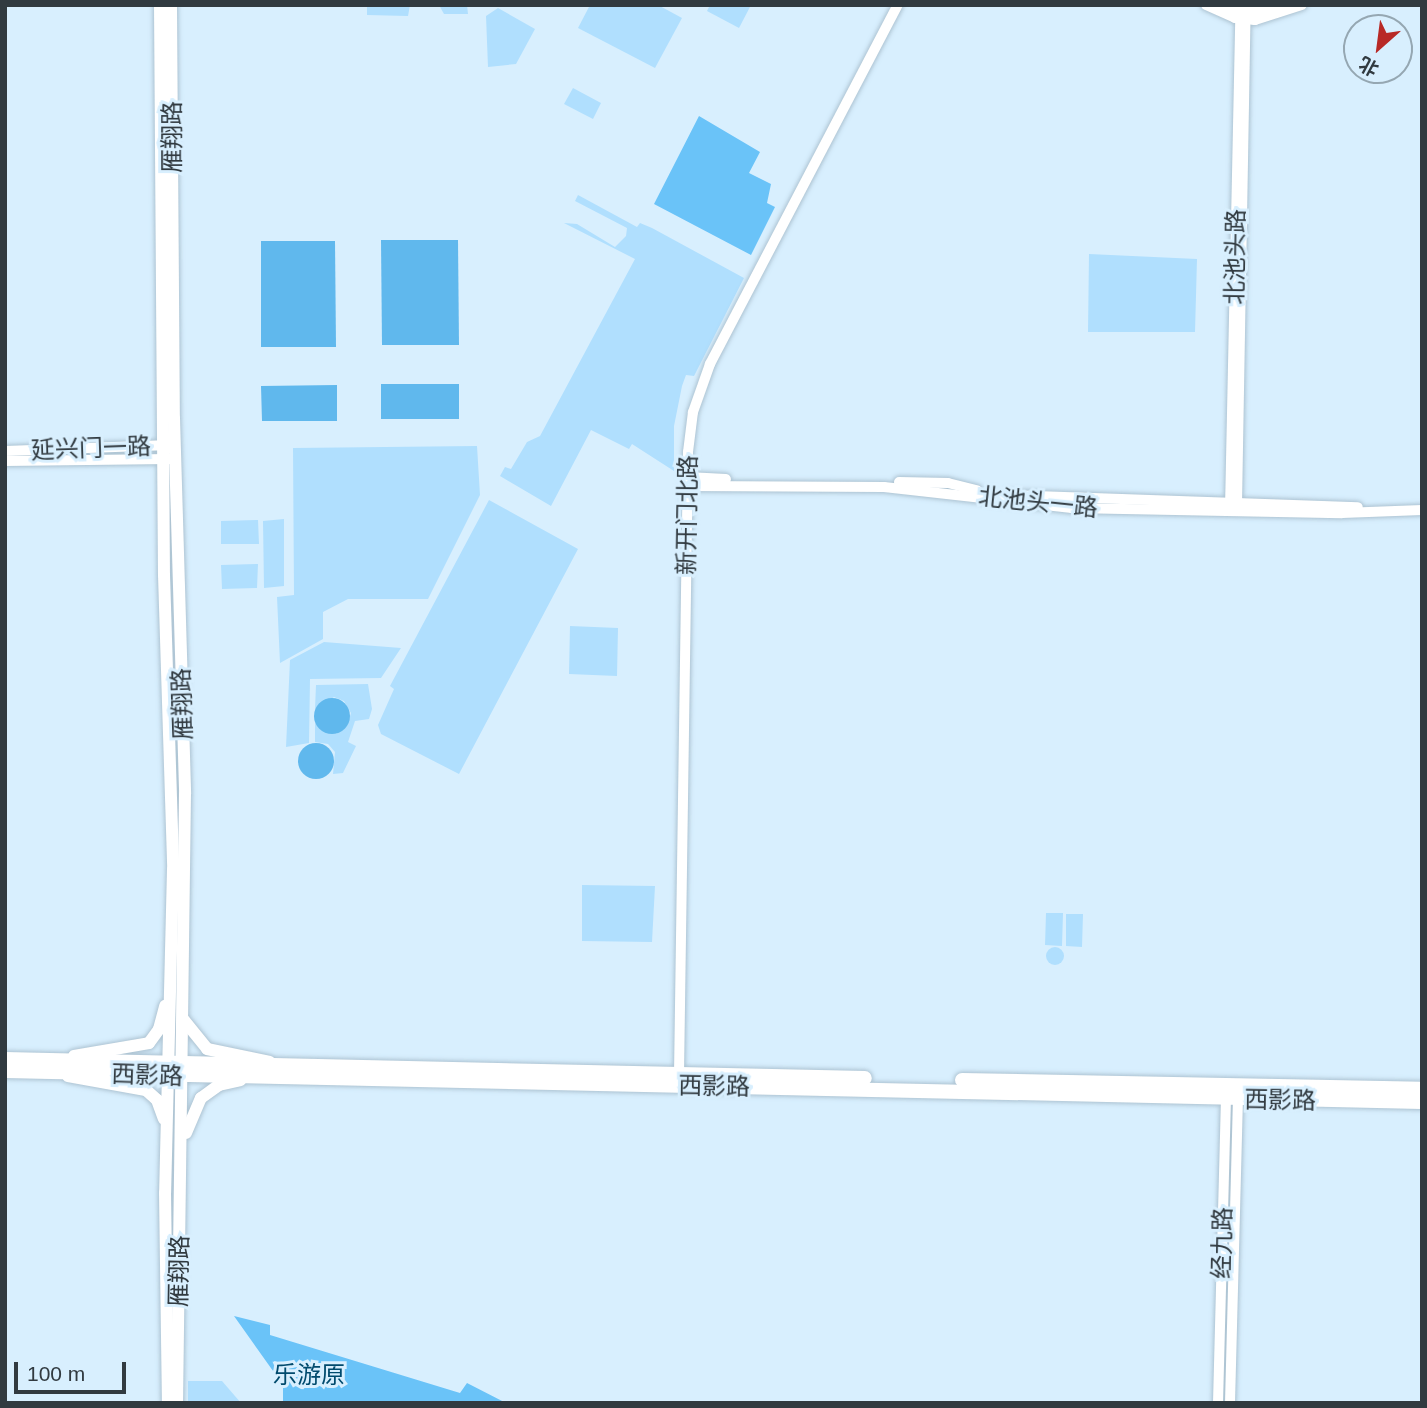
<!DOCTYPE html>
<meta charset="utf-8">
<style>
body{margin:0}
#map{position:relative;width:1427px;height:1408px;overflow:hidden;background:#d8effe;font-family:Arial,"Noto Sans SC",sans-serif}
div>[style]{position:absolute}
.green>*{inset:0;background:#b0dffe}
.round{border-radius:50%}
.forest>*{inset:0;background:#6ac3f8}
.water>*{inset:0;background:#60b8ed}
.roads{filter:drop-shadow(0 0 2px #adc3d2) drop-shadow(0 0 2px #adc3d2)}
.tertiary>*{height:10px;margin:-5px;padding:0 5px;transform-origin:5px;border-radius:5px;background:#fff}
.secondary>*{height:12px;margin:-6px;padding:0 6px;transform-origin:6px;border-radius:6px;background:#fff}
.primary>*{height:14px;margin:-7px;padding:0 7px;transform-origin:7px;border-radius:7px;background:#fff}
span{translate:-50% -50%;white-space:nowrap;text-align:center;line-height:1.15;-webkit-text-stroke:6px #d8effe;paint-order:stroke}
.street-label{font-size:24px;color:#313a40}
.park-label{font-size:24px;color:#004a6d}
.frame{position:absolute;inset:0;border:7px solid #313a40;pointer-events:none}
.north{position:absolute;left:1343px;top:14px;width:70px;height:70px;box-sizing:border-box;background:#d8effe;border:2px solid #95a7b2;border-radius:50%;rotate:208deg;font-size:19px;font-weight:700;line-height:28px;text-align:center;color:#313a40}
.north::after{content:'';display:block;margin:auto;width:24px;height:32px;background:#b82926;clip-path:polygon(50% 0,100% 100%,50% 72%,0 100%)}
.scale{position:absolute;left:14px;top:1362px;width:112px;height:32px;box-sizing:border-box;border:4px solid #313a40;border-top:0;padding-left:9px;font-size:21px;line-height:24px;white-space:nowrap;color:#313a40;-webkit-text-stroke:5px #d8effe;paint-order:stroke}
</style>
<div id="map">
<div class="green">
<div style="clip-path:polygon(367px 5px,410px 5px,408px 16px,367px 15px)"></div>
<div style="clip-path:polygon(439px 5px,467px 5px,468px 14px,444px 14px)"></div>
<div style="clip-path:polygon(590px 5px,658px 5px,682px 18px,655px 68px,578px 28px)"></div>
<div style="clip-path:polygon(710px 5px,751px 5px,739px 28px,707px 11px)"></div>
<div style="clip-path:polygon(498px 8px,535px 29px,516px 64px,488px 67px,486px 16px)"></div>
<div style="clip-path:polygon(573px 88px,601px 103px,593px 119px,564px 104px)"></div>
<div style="clip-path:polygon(578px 195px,637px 227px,640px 223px,652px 228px,744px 278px,694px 376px,686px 375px,682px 386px,674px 426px,674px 471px,632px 444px,629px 449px,591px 430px,551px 506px,500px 476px,505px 467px,511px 469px,527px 442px,540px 436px,635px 259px,564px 223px,577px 224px,615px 247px,626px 236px,627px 228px,575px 201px)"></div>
<div style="clip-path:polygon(1089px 254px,1197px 259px,1195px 332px,1088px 332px)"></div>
<div style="clip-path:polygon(477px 446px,480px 495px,428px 599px,348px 599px,323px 612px,323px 639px,280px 663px,277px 597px,294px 595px,293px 448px)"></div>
<div style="clip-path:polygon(489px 500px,578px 549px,459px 774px,381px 734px,378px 725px,394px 689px,390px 686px)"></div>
<div style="clip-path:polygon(284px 519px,284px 586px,264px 588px,263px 521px)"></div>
<div style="clip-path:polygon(258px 520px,259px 544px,221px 544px,221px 521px)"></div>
<div style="clip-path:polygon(258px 564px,257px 588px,222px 589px,221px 565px)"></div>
<div style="clip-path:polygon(570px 626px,618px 628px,617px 676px,569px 674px)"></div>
<div style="clip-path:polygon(324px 642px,401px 648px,381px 678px,310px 679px,309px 743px,286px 747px,290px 660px)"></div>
<div style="clip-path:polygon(368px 684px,372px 709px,369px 719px,355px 721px,348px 742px,356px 746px,343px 773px,333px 774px,335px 752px,328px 744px,315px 742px,315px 723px,327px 733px,336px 734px,347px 726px,351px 713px,344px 701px,334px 697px,315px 709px,316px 685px)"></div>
<div style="clip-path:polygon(582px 885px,655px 886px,652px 942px,582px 941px)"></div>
<div style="clip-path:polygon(1046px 913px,1063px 913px,1062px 946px,1045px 945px)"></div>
<div style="clip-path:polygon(1066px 914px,1083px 914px,1082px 947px,1066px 946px)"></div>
<div class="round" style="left:1046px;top:947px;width:18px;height:18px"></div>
<div style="clip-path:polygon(188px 1381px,222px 1381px,241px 1403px,188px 1403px)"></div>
</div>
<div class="forest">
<div style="clip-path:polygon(699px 116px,760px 152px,749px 173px,771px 184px,767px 203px,775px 207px,751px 255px,654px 204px)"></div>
<div style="clip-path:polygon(234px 1316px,270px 1325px,270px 1335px,460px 1393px,467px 1383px,506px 1403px,283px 1403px,283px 1385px)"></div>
</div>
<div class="water">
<div style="clip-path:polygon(381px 240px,458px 240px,459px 345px,382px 345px)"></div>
<div style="clip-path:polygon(261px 241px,335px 241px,336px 347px,261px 347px)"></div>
<div style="clip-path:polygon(381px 384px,459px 384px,459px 419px,381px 419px)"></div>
<div style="clip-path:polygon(337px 385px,337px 421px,262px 421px,261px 386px)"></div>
<div class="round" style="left:314px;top:698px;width:36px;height:36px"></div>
<div class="round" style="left:298px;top:743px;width:36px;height:36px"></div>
</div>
<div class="roads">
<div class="tertiary">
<div style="left:1206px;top:5px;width:32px;rotate:24deg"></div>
<div style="left:1235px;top:18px;width:20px;rotate:6deg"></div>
<div style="left:1255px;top:20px;width:49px;rotate:-17.7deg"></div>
<div style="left:5px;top:451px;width:165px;rotate:-2.1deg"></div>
<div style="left:5px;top:461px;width:165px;rotate:-0.7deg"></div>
<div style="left:687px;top:477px;width:39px;rotate:3deg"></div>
<div style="left:899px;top:482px;width:49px;rotate:1.2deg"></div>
<div style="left:948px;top:483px;width:30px;rotate:14deg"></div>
<div style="left:687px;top:486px;width:197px;rotate:0.3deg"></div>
<div style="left:884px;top:487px;width:189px;rotate:6.4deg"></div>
<div style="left:1072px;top:508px;width:270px;rotate:1.1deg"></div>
<div style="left:1342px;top:513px;width:80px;rotate:-2.1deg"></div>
<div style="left:1007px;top:495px;width:351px;rotate:2deg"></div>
<div style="left:1237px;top:505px;width:498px;rotate:-89deg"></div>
<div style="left:1230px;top:508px;width:496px;rotate:-88.8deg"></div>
<div style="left:1240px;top:12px;width:9px;rotate:-54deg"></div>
<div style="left:679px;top:1075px;width:623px;rotate:-89.17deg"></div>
<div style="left:688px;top:452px;width:40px;rotate:-82.9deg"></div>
<div style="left:693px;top:412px;width:51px;rotate:-70.5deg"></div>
<div style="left:710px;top:364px;width:405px;rotate:-62.4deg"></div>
<div style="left:1218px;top:1403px;width:310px;rotate:-88.5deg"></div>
<div style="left:1230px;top:1403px;width:312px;rotate:-88.5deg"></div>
</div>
<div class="secondary">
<div style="left:160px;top:5px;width:570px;rotate:89.6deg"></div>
<div style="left:164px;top:575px;width:294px;rotate:88.2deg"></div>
<div style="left:173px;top:869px;width:324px;rotate:91.4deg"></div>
<div style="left:165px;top:1193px;width:210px;rotate:89.2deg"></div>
<div style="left:171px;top:5px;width:413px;rotate:89.6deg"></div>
<div style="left:174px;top:418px;width:376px;rotate:88.3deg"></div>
<div style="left:185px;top:794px;width:609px;rotate:90.75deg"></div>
<div style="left:1224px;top:5px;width:26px;rotate:18deg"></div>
<div style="left:1249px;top:13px;width:31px;rotate:-15deg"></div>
<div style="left:183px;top:1019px;width:38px;rotate:51deg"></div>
<div style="left:207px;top:1049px;width:64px;rotate:11.7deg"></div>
<div style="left:74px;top:1056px;width:76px;rotate:-9.8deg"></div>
<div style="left:149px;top:1043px;width:17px;rotate:-54deg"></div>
<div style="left:159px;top:1029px;width:24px;rotate:-75deg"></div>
<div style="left:68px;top:1076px;width:79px;rotate:10.2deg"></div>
<div style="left:146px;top:1090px;width:15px;rotate:42deg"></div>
<div style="left:157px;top:1100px;width:20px;rotate:70deg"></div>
<div style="left:186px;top:1133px;width:38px;rotate:-67deg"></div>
<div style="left:201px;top:1098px;width:22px;rotate:-36deg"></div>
<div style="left:219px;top:1085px;width:22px;rotate:-13deg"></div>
</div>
<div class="primary">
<div style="left:5px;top:1059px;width:860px;rotate:1.27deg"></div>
<div style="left:5px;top:1071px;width:1417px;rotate:1.25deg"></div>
<div style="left:962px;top:1080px;width:460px;rotate:1.1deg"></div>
</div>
</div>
<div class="street-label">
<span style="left:172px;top:137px;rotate:-90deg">雁翔路</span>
<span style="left:1235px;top:257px;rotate:-89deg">北池头路</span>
<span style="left:91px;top:448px;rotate:-2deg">延兴门一路</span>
<span style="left:1038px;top:502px;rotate:6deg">北池头一路</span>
<span style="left:687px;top:515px;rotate:-89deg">新开门北路</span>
<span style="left:182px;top:704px;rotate:-92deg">雁翔路</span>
<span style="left:147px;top:1075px;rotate:2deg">西影路</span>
<span style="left:714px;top:1086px;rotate:1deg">西影路</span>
<span style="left:1280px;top:1100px;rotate:1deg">西影路</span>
<span style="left:1222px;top:1243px;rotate:-89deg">经九路</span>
<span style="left:179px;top:1271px;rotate:-89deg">雁翔路</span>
</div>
<div class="park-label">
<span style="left:309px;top:1375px">乐游原</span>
</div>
<div class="frame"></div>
<div class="north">北</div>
<div class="scale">100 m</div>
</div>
